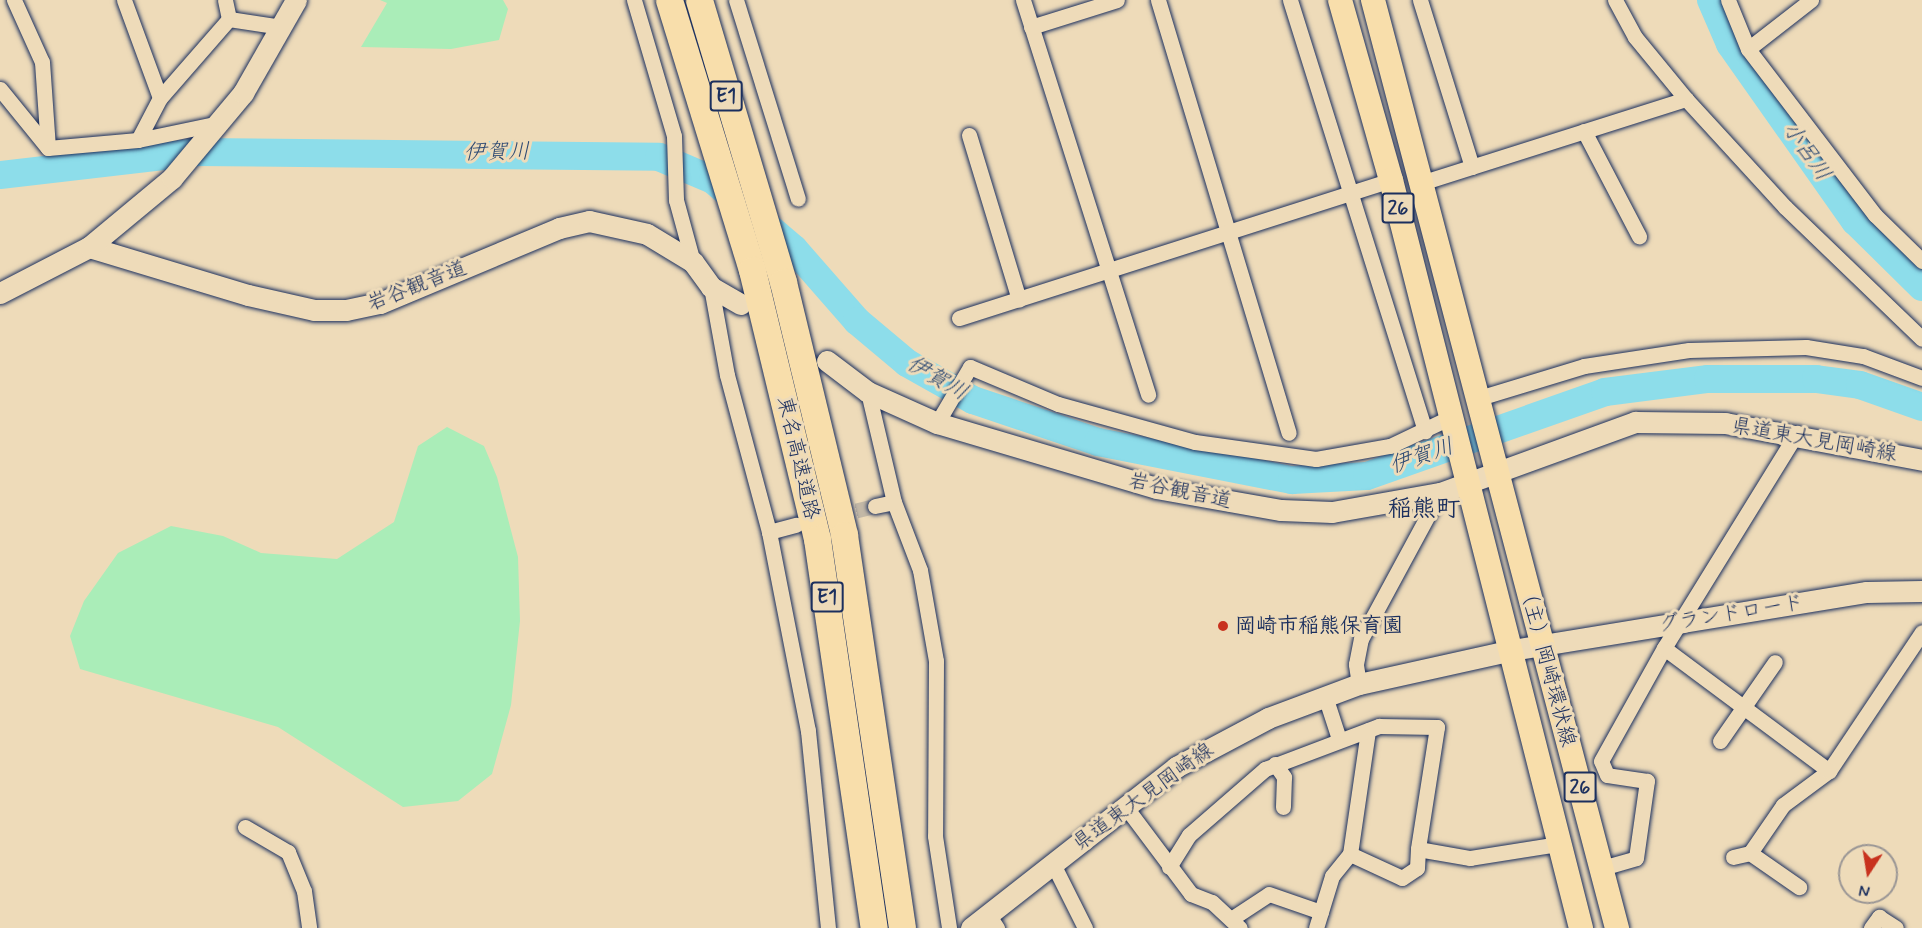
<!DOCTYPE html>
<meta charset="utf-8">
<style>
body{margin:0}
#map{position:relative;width:1922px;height:928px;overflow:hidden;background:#eedbb9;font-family:Mynerve,"Klee One",sans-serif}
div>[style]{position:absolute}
.green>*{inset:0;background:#aaedb8}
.river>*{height:28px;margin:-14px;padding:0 14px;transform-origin:14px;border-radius:14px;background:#8dddea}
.street-tunnel>*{height:15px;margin-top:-7.5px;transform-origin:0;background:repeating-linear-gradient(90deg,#c4b9a7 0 15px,transparent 0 23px)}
.roads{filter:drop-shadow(0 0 2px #1b2f5e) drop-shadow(0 0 2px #1b2f5e)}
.street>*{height:15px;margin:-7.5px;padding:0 7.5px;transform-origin:7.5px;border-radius:7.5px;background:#eedbb9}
.secondary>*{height:21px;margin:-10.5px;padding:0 10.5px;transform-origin:10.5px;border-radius:10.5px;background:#eedbb9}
.primary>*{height:24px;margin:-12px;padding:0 12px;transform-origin:12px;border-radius:12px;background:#f8deab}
.highway>*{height:27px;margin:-13.5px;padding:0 13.5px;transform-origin:13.5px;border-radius:13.5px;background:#f8deab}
.dots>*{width:16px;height:16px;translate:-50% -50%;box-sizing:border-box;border:3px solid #eedbb9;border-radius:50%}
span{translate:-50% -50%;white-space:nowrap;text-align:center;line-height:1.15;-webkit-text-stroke:6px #eedbb9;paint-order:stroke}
.shield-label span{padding:2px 4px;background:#eedbb9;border:2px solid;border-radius:4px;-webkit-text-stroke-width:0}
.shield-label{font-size:20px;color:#1b2f5e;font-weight:700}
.street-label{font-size:21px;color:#1b2f5e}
.poi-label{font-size:21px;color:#1b2f5e;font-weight:700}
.left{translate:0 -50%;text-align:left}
.water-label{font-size:22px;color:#2c4973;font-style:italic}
.quarter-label{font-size:24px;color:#1b2f5e;font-weight:700}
.north{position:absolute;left:1838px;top:844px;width:60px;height:60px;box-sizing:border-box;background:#eedbb9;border:2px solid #9a9695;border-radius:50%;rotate:192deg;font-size:16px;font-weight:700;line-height:24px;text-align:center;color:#1b2f5e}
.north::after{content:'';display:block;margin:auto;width:21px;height:27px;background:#c8321e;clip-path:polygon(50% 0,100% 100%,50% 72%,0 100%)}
</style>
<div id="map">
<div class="green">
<div style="clip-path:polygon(380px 0,503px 0,508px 9px,499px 40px,451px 49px,361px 47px,387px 3px)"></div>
<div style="clip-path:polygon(447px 427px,484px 446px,497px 477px,518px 557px,520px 621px,511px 705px,492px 774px,458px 801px,403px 807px,278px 727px,80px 669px,70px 636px,84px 601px,118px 553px,171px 526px,223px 536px,261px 553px,337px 559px,394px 522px,418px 446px)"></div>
</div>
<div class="river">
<div style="left:1711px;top:0;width:48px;rotate:66.6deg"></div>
<div style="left:1730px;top:44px;width:217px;rotate:54.8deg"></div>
<div style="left:1855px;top:221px;width:94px;rotate:44.6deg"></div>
<div style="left:0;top:175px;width:199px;rotate:-6.6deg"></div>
<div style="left:198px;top:152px;width:461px;rotate:0.6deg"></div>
<div style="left:659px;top:157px;width:59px;rotate:23.1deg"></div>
<div style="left:713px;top:180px;width:106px;rotate:40.4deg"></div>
<div style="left:794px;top:249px;width:96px;rotate:48.8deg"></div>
<div style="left:857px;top:321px;width:65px;rotate:40deg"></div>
<div style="left:907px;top:363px;width:76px;rotate:29.3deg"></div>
<div style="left:973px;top:400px;width:132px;rotate:18.6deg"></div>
<div style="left:1098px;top:442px;width:198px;rotate:11.1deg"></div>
<div style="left:1292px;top:480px;width:75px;rotate:-3.1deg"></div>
<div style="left:1367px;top:476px;width:252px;rotate:-19.4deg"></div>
<div style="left:1605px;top:392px;width:104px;rotate:-7.2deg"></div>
<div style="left:1708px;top:379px;width:108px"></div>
<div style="left:1816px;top:379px;width:44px;rotate:7.8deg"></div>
<div style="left:1860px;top:385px;width:66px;rotate:19.5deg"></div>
</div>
<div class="street-tunnel">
<div style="left:834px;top:516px;width:42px;rotate:-13.7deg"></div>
</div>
<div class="roads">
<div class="street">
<div style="left:14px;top:0;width:68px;rotate:65.7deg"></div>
<div style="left:42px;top:62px;width:86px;rotate:86deg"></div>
<div style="left:124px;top:0;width:104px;rotate:69.8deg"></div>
<div style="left:225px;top:0;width:19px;rotate:78deg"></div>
<div style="left:634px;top:0;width:142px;rotate:73.6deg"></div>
<div style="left:674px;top:136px;width:64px;rotate:88.2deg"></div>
<div style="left:676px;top:200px;width:64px;rotate:74.7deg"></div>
<div style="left:736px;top:0;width:208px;rotate:72.7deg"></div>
<div style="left:1023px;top:0;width:414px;rotate:72.4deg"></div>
<div style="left:1158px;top:0;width:452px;rotate:73.2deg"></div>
<div style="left:1290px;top:0;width:452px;rotate:72.6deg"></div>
<div style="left:1420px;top:0;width:175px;rotate:72.7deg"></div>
<div style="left:1615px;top:0;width:42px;rotate:61.6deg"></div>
<div style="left:1635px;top:37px;width:80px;rotate:50.6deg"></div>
<div style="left:1686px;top:99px;width:147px;rotate:47.5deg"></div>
<div style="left:1785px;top:207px;width:190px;rotate:43.9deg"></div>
<div style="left:1728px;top:0;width:53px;rotate:67.8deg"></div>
<div style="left:1748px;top:49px;width:209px;rotate:52.6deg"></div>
<div style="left:1875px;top:215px;width:66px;rotate:44.4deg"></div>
<div style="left:229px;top:19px;width:53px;rotate:8.7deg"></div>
<div style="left:1031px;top:27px;width:90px;rotate:-17.4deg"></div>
<div style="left:1748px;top:49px;width:80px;rotate:-37.9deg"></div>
<div style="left:0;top:89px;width:76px;rotate:50.9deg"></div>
<div style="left:48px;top:148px;width:90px;rotate:-5.1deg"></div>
<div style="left:138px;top:140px;width:84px;rotate:-11.7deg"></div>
<div style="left:1584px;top:131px;width:119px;rotate:62.4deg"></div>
<div style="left:969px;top:135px;width:172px;rotate:73.1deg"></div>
<div style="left:138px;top:140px;width:47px;rotate:-62.4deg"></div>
<div style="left:160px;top:98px;width:105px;rotate:-48.9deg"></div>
<div style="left:1424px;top:182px;width:275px;rotate:-17.6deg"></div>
<div style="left:711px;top:287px;width:89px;rotate:79.7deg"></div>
<div style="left:727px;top:375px;width:163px;rotate:75deg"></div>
<div style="left:769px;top:532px;width:203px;rotate:78.9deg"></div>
<div style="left:808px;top:731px;width:198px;rotate:84.2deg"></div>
<div style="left:959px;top:318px;width:454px;rotate:-17.7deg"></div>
<div style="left:868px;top:392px;width:113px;rotate:76.7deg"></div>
<div style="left:894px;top:502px;width:73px;rotate:69.1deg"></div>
<div style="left:920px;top:570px;width:92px;rotate:80deg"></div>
<div style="left:936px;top:661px;width:175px;rotate:90.3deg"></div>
<div style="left:935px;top:836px;width:93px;rotate:81.3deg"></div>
<div style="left:1479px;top:398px;width:110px;rotate:-16.9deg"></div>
<div style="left:1584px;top:366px;width:106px;rotate:-8.7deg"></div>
<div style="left:1689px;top:350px;width:117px;rotate:-1.5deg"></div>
<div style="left:1806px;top:347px;width:58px;rotate:9deg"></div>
<div style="left:1863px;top:356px;width:63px;rotate:20.4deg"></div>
<div style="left:937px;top:423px;width:65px;rotate:-59.5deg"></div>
<div style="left:970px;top:367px;width:95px;rotate:22.8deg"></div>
<div style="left:1058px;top:404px;width:142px;rotate:15.5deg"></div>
<div style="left:1195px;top:442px;width:122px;rotate:8deg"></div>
<div style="left:1316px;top:459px;width:75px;rotate:-10deg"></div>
<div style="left:1390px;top:446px;width:65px;rotate:-25.4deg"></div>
<div style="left:875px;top:506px;width:19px;rotate:-12deg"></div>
<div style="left:769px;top:532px;width:28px;rotate:-15deg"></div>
<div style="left:1664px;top:648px;width:253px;rotate:-58.3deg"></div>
<div style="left:1359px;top:684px;width:20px;rotate:-99deg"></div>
<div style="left:1356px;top:664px;width:25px;rotate:-79deg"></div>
<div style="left:1361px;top:639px;width:166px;rotate:-61.6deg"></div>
<div style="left:1325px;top:696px;width:45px;rotate:72deg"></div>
<div style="left:1720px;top:741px;width:96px;rotate:-55.2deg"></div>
<div style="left:1275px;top:764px;width:16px;rotate:55deg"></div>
<div style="left:1284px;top:777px;width:30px;rotate:92deg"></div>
<div style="left:1125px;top:806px;width:110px;rotate:53.1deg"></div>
<div style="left:1191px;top:894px;width:22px;rotate:21deg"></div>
<div style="left:1212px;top:902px;width:38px;rotate:43deg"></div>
<div style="left:245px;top:827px;width:50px;rotate:30.2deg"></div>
<div style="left:288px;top:852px;width:42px;rotate:67.7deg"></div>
<div style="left:304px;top:891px;width:37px;rotate:82deg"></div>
<div style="left:1750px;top:853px;width:60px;rotate:34.8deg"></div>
<div style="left:1350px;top:854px;width:125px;rotate:-81.7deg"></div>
<div style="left:1733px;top:857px;width:17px;rotate:-13deg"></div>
<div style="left:1750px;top:853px;width:58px;rotate:-55.5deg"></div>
<div style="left:1783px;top:805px;width:57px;rotate:-36.5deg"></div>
<div style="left:1829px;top:771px;width:167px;rotate:-56.2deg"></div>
<div style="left:1052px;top:862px;width:74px;rotate:63.4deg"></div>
<div style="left:1169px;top:867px;width:38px;rotate:-58deg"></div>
<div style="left:1189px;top:835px;width:101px;rotate:-41deg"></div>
<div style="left:1265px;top:769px;width:122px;rotate:-20.7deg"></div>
<div style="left:1379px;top:726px;width:58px;rotate:1deg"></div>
<div style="left:1437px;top:727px;width:123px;rotate:98.9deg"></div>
<div style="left:1602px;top:868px;width:35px;rotate:-16deg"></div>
<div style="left:1636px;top:858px;width:78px;rotate:-81.9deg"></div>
<div style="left:1647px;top:781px;width:40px;rotate:-171.5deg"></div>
<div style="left:1607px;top:775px;width:15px;rotate:-113deg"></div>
<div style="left:1601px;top:761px;width:129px;rotate:-60.9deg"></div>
<div style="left:1664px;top:648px;width:206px;rotate:36.7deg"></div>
<div style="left:988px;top:914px;width:17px;rotate:57deg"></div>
<div style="left:1231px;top:919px;width:45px;rotate:-33.3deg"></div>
<div style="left:1269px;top:894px;width:55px;rotate:19.1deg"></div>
<div style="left:1316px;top:928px;width:54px;rotate:-72.9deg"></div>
<div style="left:1332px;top:876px;width:28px;rotate:-51deg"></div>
<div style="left:1350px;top:854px;width:57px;rotate:24.8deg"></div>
<div style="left:1402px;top:878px;width:18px;rotate:-34deg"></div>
<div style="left:1417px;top:868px;width:19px;rotate:-87deg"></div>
<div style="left:1418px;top:849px;width:53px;rotate:9.8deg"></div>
<div style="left:1470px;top:858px;width:89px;rotate:-9deg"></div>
<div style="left:1871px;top:928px;width:14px;rotate:-54deg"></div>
<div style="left:1879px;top:917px;width:20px;rotate:33deg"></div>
</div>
<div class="secondary">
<div style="left:89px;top:247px;width:166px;rotate:16.8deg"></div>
<div style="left:248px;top:295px;width:68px;rotate:12.8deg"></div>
<div style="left:314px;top:310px;width:32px"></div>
<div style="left:346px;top:310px;width:35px;rotate:-12deg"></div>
<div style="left:380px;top:303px;width:194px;rotate:-22.7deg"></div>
<div style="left:559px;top:228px;width:31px;rotate:-13deg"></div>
<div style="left:589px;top:221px;width:59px;rotate:12.6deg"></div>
<div style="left:647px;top:234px;width:54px;rotate:31.3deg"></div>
<div style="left:693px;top:262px;width:31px;rotate:54deg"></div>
<div style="left:711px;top:287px;width:34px;rotate:30deg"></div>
<div style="left:0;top:293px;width:100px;rotate:-27.3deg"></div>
<div style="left:89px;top:247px;width:108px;rotate:-39.7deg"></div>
<div style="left:172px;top:178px;width:111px;rotate:-50.1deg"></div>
<div style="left:243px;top:93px;width:107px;rotate:-60.3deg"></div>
<div style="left:827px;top:361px;width:51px;rotate:37.1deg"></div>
<div style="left:868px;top:392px;width:76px;rotate:24.2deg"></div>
<div style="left:937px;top:423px;width:228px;rotate:16.5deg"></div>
<div style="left:1156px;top:488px;width:127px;rotate:10deg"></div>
<div style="left:1281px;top:510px;width:51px;rotate:2.2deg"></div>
<div style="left:1332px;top:512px;width:110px;rotate:-10deg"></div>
<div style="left:1440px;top:493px;width:208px;rotate:-20deg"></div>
<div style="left:1635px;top:422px;width:90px;rotate:0.6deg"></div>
<div style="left:1725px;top:423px;width:200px;rotate:10.6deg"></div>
<div style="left:971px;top:928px;width:261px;rotate:-38.1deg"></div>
<div style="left:1176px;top:767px;width:104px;rotate:-28deg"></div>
<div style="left:1268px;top:718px;width:97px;rotate:-20.5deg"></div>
<div style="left:1359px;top:684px;width:157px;rotate:-12.5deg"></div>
<div style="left:1512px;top:650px;width:173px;rotate:-9.3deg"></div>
<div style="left:1683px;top:622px;width:186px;rotate:-9.3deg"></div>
<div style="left:1867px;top:592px;width:55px;rotate:-1deg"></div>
</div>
<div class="primary">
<div style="left:1340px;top:0;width:187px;rotate:74.2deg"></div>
<div style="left:1391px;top:180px;width:772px;rotate:75.75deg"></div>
<div style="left:1373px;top:0;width:960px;rotate:75.27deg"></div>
</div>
<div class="highway">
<div style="left:669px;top:0;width:282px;rotate:72.9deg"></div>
<div style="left:752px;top:270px;width:277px;rotate:76.4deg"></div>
<div style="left:817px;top:539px;width:393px;rotate:81.7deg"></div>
<div style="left:699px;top:0;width:294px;rotate:73.4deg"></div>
<div style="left:783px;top:282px;width:260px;rotate:76.4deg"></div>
<div style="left:844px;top:535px;width:397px;rotate:81.6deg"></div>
</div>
</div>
<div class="dots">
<div style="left:1223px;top:626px;background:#c8321e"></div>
</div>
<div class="shield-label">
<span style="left:726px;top:96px">E1</span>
<span style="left:1398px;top:208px">26</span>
<span style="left:827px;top:597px">E1</span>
<span style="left:1580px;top:787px">26</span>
</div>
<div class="street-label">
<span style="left:417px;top:286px;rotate:-21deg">岩谷観音道</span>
<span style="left:1814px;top:440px;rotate:10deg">県道東大見岡崎線</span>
<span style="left:798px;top:458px;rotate:77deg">東名高速道路</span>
<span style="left:1180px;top:491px;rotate:12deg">岩谷観音道</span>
<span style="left:1731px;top:614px;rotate:-9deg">グランドロード</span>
<span style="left:1547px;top:665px;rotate:75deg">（主）岡崎環状線</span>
<span style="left:1143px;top:797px;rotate:-36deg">県道東大見岡崎線</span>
</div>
<div class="poi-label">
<span class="left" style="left:1235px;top:626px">岡崎市稲熊保育園</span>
</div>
<div class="water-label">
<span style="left:1806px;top:152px;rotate:55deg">小呂川</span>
<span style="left:497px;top:153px;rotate:-1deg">伊賀川</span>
<span style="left:937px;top:379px;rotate:30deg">伊賀川</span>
<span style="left:1422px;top:457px;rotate:-19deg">伊賀川</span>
</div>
<div class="quarter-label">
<span style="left:1424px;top:510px">稲熊町</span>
</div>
<div class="north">N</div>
</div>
